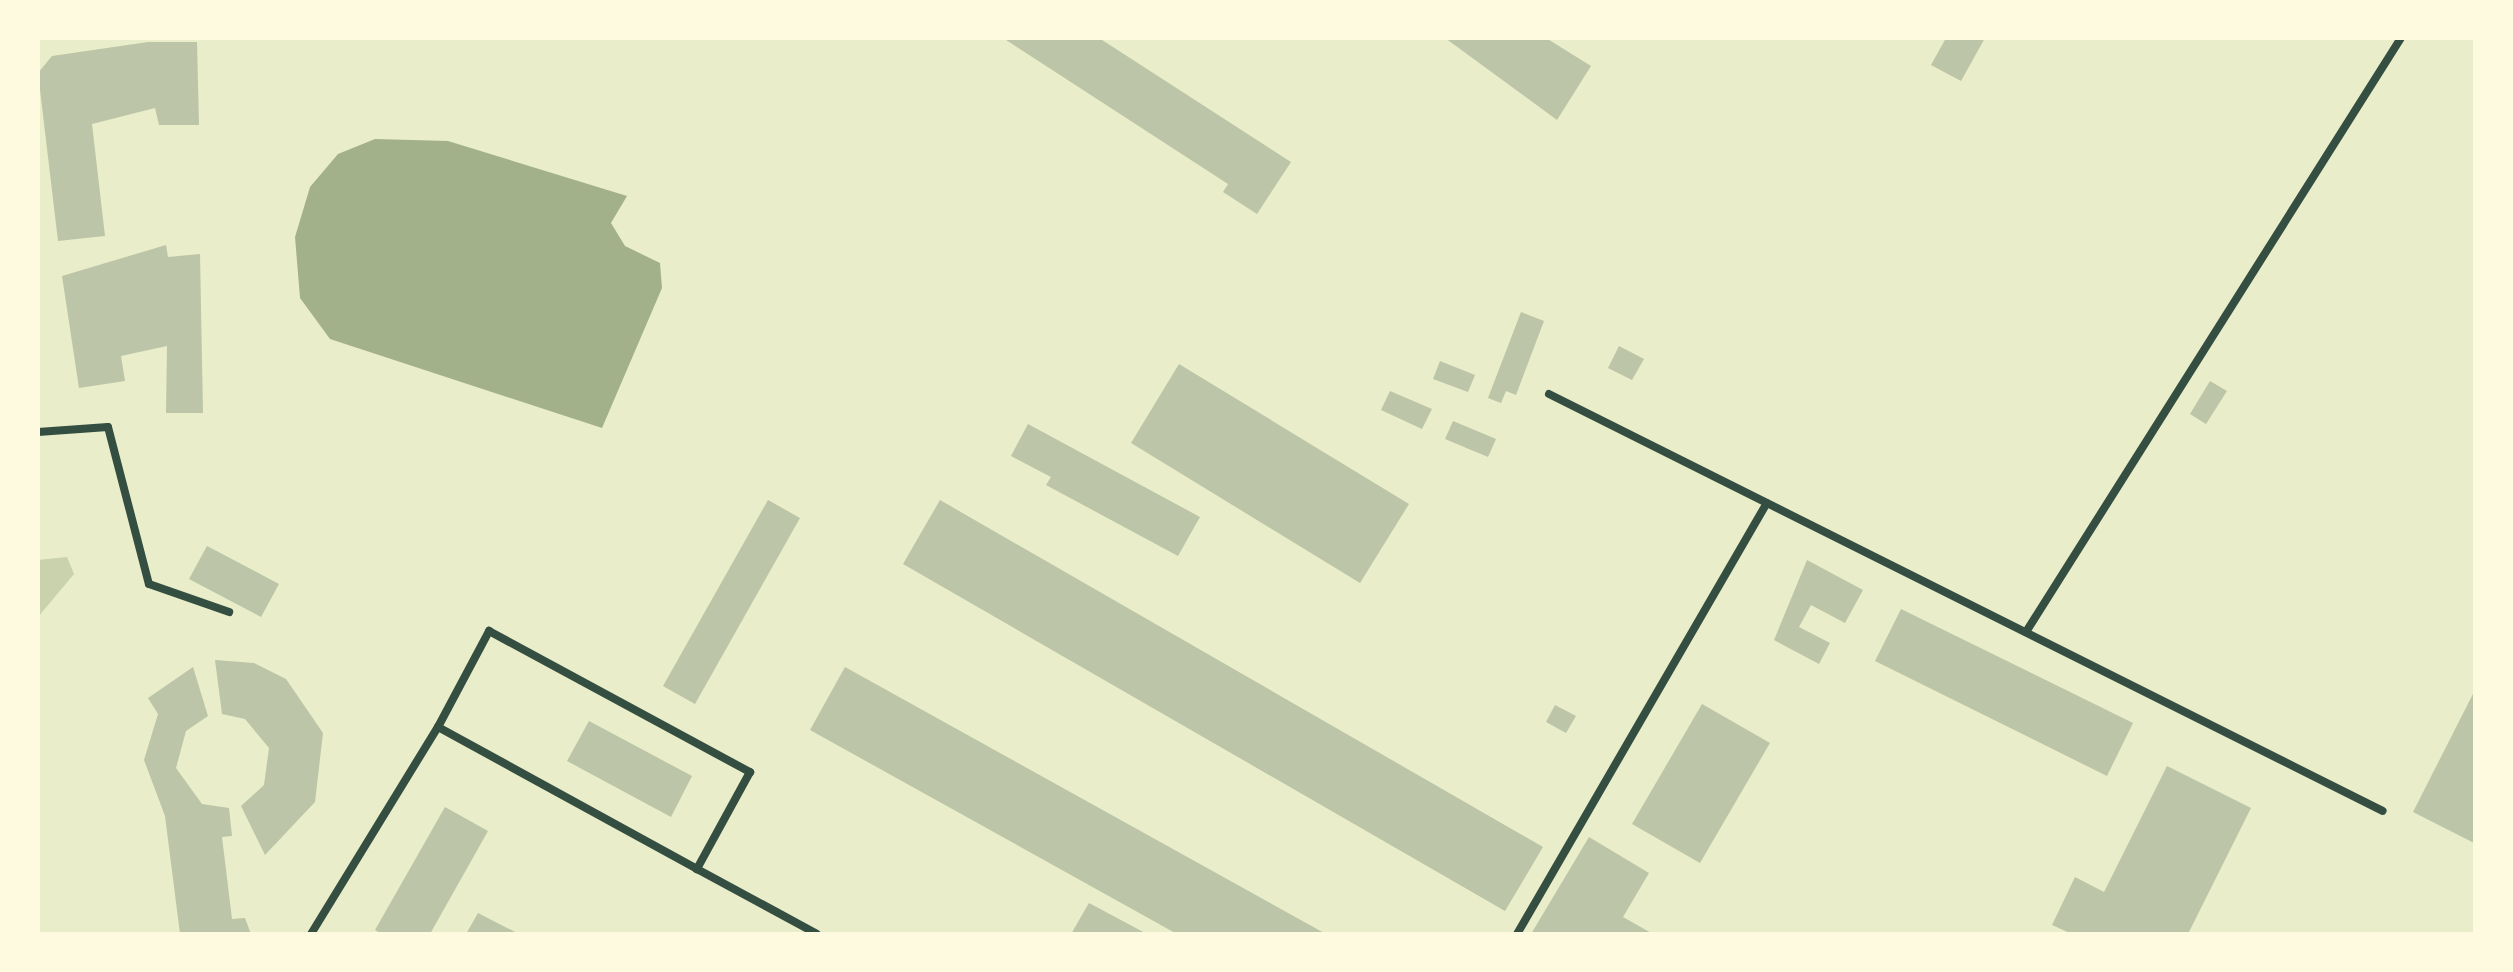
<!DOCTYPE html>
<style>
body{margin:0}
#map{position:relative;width:2513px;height:972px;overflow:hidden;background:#e9edc9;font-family:Barlow,sans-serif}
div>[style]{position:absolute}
.green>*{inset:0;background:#cad2ad}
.water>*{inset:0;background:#a3b18a}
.building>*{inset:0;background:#bcc5a7}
.service>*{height:8px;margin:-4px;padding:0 4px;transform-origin:4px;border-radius:4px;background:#344e41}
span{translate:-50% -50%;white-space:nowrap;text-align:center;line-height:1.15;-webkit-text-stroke:10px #fefae0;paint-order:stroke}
.frame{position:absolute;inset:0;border:40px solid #fefae0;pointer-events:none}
</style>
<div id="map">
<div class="green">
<div style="clip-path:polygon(67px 557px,74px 574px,38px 617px,38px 560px)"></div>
</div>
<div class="water">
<div style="clip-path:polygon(375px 139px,448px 141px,627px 196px,611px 223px,625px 246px,660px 263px,662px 288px,602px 428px,330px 339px,300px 298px,295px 237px,310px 187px,338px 154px)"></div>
</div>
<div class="building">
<div style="clip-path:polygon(1003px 38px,1099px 38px,1291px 162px,1257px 214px,1223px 192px,1228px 184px)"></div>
<div style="clip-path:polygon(1445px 38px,1546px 38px,1591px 66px,1557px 120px)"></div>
<div style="clip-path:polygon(1946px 38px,1985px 38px,1961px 81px,1931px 65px)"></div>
<div style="clip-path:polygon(148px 42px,197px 42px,199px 125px,159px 125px,155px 108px,92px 124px,105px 236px,58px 241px,38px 73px,52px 56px)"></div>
<div style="clip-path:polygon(166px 245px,168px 257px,200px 254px,203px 413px,166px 413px,167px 346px,121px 356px,125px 381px,79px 388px,62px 276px)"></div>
<div style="clip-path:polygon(1521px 312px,1544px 321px,1516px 395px,1506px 391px,1501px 403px,1488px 398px)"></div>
<div style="clip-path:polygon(1619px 346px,1644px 359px,1632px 380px,1608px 368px)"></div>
<div style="clip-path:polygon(1440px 361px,1475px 375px,1468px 392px,1433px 379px)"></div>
<div style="clip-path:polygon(1179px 364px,1409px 504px,1360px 583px,1131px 443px)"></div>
<div style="clip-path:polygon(2210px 381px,2227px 391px,2206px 424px,2190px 414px)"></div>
<div style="clip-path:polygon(1390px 391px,1432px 409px,1422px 429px,1381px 410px)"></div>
<div style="clip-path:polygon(1453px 421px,1496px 439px,1488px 457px,1445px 439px)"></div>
<div style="clip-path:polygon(1028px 424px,1200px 517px,1178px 556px,1046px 485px,1051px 477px,1011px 456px)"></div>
<div style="clip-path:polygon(768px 500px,800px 518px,695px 704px,663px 686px)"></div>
<div style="clip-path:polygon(940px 500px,1543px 847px,1505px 911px,903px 564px)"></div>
<div style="clip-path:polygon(207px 546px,279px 584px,261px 617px,189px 579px)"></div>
<div style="clip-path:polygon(1807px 560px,1863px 590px,1845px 623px,1811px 605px,1799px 627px,1830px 643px,1819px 664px,1774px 640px)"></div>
<div style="clip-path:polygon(1901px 609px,2133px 723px,2107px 776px,1875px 661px)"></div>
<div style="clip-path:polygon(215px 660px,254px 663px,286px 679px,323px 733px,315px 802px,265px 855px,241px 806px,264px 785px,269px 748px,245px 719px,222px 714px)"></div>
<div style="clip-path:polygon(193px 667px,208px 716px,186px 731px,176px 768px,202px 804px,229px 808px,232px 836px,222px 837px,232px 919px,245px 918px,251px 934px,180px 934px,165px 816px,144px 760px,158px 714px,148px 698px)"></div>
<div style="clip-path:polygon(845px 667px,1326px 934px,1177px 934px,810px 730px)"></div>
<div style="clip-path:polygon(2476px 688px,2476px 844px,2413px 812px)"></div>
<div style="clip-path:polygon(1702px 704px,1770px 743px,1700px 863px,1632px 824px)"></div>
<div style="clip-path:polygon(1555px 705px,1576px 716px,1566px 733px,1546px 722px)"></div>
<div style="clip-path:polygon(589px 721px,692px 776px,671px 817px,567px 761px)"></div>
<div style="clip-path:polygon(2167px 766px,2251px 808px,2188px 934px,2072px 934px,2052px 925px,2075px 877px,2104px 892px)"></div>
<div style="clip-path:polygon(445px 807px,488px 831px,430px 934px,382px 934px,375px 930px)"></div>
<div style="clip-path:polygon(1589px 837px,1649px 873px,1623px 917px,1653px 934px,1531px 934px)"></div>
<div style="clip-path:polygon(1089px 903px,1147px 934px,1071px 934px)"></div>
<div style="clip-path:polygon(478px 913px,519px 934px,466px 934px)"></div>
</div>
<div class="service">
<div style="left:1549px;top:394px;width:932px;rotate:26.57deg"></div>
<div style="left:38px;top:432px;width:70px;rotate:-4.1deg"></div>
<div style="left:108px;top:427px;width:162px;rotate:75.4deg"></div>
<div style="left:149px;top:584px;width:85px;rotate:19.3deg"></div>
<div style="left:2026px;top:632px;width:702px;rotate:-57.74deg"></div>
<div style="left:438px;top:727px;width:109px;rotate:-62deg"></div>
<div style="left:489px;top:631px;width:297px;rotate:28.4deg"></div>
<div style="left:750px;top:772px;width:111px;rotate:118.7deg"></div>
<div style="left:697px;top:869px;width:136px;rotate:28.4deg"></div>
<div style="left:311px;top:934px;width:243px;rotate:-58.5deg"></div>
<div style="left:438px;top:727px;width:295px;rotate:28.7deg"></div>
<div style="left:1517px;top:934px;width:498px;rotate:-59.9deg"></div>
</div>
<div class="frame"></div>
</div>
